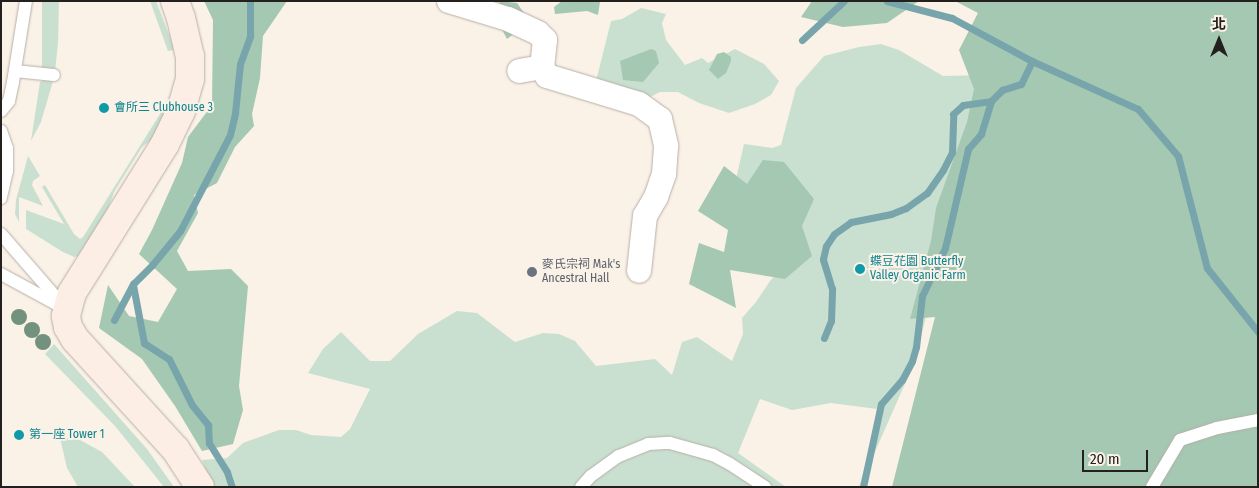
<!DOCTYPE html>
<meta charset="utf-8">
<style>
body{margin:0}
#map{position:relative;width:1259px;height:488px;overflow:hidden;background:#faf1e7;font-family:"Fira Sans Condensed","Noto Sans TC",sans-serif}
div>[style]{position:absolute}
.green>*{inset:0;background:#c9e0d1}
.forest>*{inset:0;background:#a4c8b2}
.stream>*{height:7px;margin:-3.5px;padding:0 3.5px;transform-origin:3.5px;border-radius:3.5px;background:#77a5ab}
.roads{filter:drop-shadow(0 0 1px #b7afa6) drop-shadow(0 0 1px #b7afa6)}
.lane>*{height:12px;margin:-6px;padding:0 6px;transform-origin:6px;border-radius:6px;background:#fff}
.street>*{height:24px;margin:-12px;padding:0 12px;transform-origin:12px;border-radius:12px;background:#fff}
.secondary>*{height:28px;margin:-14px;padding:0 14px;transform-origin:14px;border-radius:14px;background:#fceee5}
.trees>*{width:16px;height:16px;margin:-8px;border-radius:50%;background:#72927e}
.dots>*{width:14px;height:14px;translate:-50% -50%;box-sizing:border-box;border:2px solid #faf1e7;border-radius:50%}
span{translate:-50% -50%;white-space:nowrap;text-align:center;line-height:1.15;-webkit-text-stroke:4px #faf1e7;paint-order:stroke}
.culture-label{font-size:12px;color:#0d838f}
.left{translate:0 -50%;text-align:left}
.worship-label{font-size:12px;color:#5b616d}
.frame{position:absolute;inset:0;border:2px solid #23201d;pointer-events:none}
.north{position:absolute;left:1194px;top:15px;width:50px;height:50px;-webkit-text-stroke:4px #faf1e7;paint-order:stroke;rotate:0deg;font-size:14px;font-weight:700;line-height:20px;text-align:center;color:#23201d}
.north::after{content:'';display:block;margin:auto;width:18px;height:22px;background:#23201d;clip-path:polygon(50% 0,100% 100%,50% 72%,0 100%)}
.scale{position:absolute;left:1082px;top:450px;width:66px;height:22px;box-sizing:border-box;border:2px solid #23201d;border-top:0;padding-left:6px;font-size:15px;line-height:18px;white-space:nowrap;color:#23201d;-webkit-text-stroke:4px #faf1e7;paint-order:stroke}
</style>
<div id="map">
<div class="green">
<div style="clip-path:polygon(42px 1px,59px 1px,58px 42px,55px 72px,42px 68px)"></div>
<div style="clip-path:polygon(150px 1px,156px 1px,175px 50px,168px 51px)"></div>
<div style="clip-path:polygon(641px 8px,666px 14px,662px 23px,666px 40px,685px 65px,702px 58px,708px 63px,735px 49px,764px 64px,779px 81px,771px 95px,755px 104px,729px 113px,699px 103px,678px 92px,660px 92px,648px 98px,594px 89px,611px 21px,622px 19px)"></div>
<div style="clip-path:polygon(881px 44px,899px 50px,943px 76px,986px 75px,915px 361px,870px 463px,865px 487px,859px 487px,869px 453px,877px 409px,831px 403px,792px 410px,760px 399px,738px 453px,786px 487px,213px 487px,202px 460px,227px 458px,243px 443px,279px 430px,296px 430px,311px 435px,341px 437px,350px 429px,370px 389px,308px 373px,323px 349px,341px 332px,370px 361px,390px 361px,418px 334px,457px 311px,477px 313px,515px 342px,543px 333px,559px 334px,575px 341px,596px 366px,655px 359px,672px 375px,682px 342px,697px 337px,732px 361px,743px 334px,742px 318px,756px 302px,770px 281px,799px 250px,725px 254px,736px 179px,744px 144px,772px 148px,781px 145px,796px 88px,824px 56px,859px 47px)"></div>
<div style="clip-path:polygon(43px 80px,53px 81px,41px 122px,31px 141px,40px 82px)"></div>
<div style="clip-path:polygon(175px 90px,166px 117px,151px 140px,142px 147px,114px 192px,107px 212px,78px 256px,74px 257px,63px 252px,26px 229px,26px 210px,64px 224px,42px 187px,45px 185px,74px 234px,80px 239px,83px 237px)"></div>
<div style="clip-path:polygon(28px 156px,40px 176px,33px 181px,32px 185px,43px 206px,19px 197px,19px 222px,15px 214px,16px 200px)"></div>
<div style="clip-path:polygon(54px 344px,147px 449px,174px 487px,164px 487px,115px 426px,45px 354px)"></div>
<div style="clip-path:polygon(60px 438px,80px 440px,102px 452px,135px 487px,78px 487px,67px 468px)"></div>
</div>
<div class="forest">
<div style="clip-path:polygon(204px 1px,287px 1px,263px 36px,260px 78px,252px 114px,254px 126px,235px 147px,217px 183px,194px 195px,198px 213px,177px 251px,188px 271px,231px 269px,248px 286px,239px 386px,243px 410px,233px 444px,202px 451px,175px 406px,142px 359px,99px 328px,108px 285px,129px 316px,158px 322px,177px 289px,139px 254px,152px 230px,182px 163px,188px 137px,212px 105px,213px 20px)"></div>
<div style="clip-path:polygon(500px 1px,517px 3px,530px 22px,507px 39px,495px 16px)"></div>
<div style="clip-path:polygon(562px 1px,600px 2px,598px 15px,587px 11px,555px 14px,554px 7px)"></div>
<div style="clip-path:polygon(812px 1px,919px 1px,887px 23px,843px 27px,801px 17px)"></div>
<div style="clip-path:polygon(955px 1px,1258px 1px,1258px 487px,892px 487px,935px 317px,910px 319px,931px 241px,936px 208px,967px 122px,974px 89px,959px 50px,978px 13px)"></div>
<div style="clip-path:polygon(651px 49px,656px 51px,659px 63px,643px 82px,623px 80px,620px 61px)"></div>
<div style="clip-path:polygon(724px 52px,731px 57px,731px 61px,726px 73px,718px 79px,709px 70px,717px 54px)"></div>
<div style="clip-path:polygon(763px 160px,784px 162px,814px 199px,802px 226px,812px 256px,785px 279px,730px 270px,736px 308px,689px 284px,699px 243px,724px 252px,728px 230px,698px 211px,724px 166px,747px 184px)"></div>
</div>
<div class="stream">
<div style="left:887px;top:1px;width:67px;rotate:14.7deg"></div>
<div style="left:952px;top:18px;width:91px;rotate:28.3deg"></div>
<div style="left:1032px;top:61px;width:116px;rotate:24.4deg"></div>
<div style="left:1138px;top:109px;width:62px;rotate:49.6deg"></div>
<div style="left:1178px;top:156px;width:116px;rotate:75.5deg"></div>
<div style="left:1207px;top:268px;width:82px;rotate:51.4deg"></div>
<div style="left:802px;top:40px;width:57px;rotate:-42.9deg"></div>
<div style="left:133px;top:285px;width:59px;rotate:79.3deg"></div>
<div style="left:144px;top:343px;width:30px;rotate:33deg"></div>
<div style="left:169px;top:359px;width:51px;rotate:63.4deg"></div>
<div style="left:192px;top:405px;width:26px;rotate:51deg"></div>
<div style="left:208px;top:425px;width:18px;rotate:87deg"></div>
<div style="left:209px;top:443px;width:34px;rotate:58deg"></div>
<div style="left:227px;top:472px;width:16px;rotate:72deg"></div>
<div style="left:114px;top:320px;width:41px;rotate:-62.2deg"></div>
<div style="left:133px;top:284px;width:27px;rotate:-45deg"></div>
<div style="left:152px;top:265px;width:44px;rotate:-50.5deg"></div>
<div style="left:180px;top:231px;width:108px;rotate:-62.5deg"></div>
<div style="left:230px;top:135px;width:23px;rotate:-77deg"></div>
<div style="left:235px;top:113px;width:49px;rotate:-84.2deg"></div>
<div style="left:240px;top:64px;width:30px;rotate:-70deg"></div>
<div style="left:250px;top:36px;width:35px;rotate:-90deg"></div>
<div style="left:824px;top:338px;width:18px;rotate:-68deg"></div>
<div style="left:831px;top:321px;width:32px;rotate:-88deg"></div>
<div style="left:832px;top:289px;width:31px;rotate:-107deg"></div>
<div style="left:823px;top:259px;width:13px;rotate:-77deg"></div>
<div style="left:826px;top:246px;width:14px;rotate:-56deg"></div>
<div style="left:834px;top:234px;width:21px;rotate:-35deg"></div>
<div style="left:851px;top:222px;width:41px;rotate:-11.3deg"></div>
<div style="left:891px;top:214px;width:16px;rotate:-22deg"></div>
<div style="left:906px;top:208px;width:26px;rotate:-36deg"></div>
<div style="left:927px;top:193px;width:28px;rotate:-55deg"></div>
<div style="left:943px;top:170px;width:20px;rotate:-63deg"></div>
<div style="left:952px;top:152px;width:38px;rotate:-88deg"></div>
<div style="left:953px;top:114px;width:13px;rotate:-42deg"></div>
<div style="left:963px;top:105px;width:28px;rotate:-8deg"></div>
<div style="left:863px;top:487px;width:85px;rotate:-77.8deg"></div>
<div style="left:881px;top:404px;width:32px;rotate:-49deg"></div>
<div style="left:902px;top:380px;width:21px;rotate:-62deg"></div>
<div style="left:912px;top:361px;width:15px;rotate:-74deg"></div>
<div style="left:916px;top:347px;width:51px;rotate:-83.3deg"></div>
<div style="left:922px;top:296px;width:53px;rotate:-64.4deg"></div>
<div style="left:945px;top:248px;width:102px;rotate:-76.9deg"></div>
<div style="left:968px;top:149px;width:20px;rotate:-49deg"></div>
<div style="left:981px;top:134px;width:34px;rotate:-73deg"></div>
<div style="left:991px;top:101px;width:16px;rotate:-45deg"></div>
<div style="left:1002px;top:90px;width:20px;rotate:-18deg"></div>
<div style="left:1021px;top:84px;width:25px;rotate:-64deg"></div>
</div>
<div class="roads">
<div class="lane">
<div style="left:15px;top:71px;width:39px;rotate:6deg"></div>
<div style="left:1px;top:111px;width:13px;rotate:-51deg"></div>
<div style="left:9px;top:101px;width:19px;rotate:-78deg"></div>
<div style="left:13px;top:82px;width:82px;rotate:-80.9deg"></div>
<div style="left:1px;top:131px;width:18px;rotate:71deg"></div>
<div style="left:7px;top:148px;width:23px;rotate:90deg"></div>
<div style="left:7px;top:171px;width:28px;rotate:103deg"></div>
<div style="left:1px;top:234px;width:101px;rotate:49deg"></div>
<div style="left:1px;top:274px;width:67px;rotate:28.5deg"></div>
<div style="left:581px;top:487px;width:15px;rotate:-48deg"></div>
<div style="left:591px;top:476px;width:34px;rotate:-36deg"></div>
<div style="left:619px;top:456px;width:31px;rotate:-22deg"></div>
<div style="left:648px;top:444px;width:22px;rotate:-3deg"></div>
<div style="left:670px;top:443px;width:45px;rotate:15.6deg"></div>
<div style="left:713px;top:455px;width:19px;rotate:28deg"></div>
<div style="left:730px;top:464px;width:42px;rotate:33.3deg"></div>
<div style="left:1152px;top:487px;width:55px;rotate:-59.2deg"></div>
<div style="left:1180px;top:440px;width:39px;rotate:-18deg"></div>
<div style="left:1217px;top:428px;width:42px;rotate:-11deg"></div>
</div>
<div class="street">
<div style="left:449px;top:1px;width:62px;rotate:17deg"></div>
<div style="left:508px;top:19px;width:33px;rotate:25deg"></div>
<div style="left:538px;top:33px;width:10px;rotate:45deg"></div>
<div style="left:545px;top:40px;width:27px;rotate:96deg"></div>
<div style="left:542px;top:67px;width:23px;rotate:170deg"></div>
<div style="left:542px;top:67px;width:10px;rotate:61deg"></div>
<div style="left:547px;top:76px;width:96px;rotate:16.9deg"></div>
<div style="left:639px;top:104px;width:26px;rotate:36deg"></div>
<div style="left:660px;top:119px;width:28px;rotate:77deg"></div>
<div style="left:666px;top:146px;width:28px;rotate:94deg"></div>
<div style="left:664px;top:174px;width:24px;rotate:109deg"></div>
<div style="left:656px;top:197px;width:22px;rotate:120deg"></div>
<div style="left:645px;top:216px;width:55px;rotate:96.2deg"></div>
</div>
<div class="secondary">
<div style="left:175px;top:1px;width:18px;rotate:71deg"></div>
<div style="left:181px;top:18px;width:39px;rotate:77deg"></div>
<div style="left:190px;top:56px;width:23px;rotate:90deg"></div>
<div style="left:190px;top:79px;width:33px;rotate:106deg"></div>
<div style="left:181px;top:111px;width:37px;rotate:116deg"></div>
<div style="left:165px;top:144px;width:176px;rotate:122deg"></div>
<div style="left:72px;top:293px;width:24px;rotate:105deg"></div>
<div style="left:66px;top:316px;width:11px;rotate:80deg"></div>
<div style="left:68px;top:327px;width:14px;rotate:60deg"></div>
<div style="left:75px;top:339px;width:150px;rotate:47.7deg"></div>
<div style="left:176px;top:450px;width:44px;rotate:57deg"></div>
</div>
</div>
<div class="trees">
<div style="left:19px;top:317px"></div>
<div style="left:32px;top:330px"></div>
<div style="left:43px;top:342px"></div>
</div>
<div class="dots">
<div style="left:104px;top:108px;background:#0f9aa8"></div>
<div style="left:860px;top:269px;background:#0f9aa8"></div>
<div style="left:532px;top:272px;background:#6b7280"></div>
<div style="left:19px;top:435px;background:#0f9aa8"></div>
</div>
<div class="culture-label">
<span class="left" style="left:114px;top:108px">會所三 Clubhouse 3</span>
<span class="left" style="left:870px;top:269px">蝶豆花園 Butterfly<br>Valley Organic Farm</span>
<span class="left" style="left:29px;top:435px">第一座 Tower 1</span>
</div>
<div class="worship-label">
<span class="left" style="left:542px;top:272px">麥氏宗祠 Mak's<br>Ancestral Hall</span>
</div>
<div class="frame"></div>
<div class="north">北</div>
<div class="scale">20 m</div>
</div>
